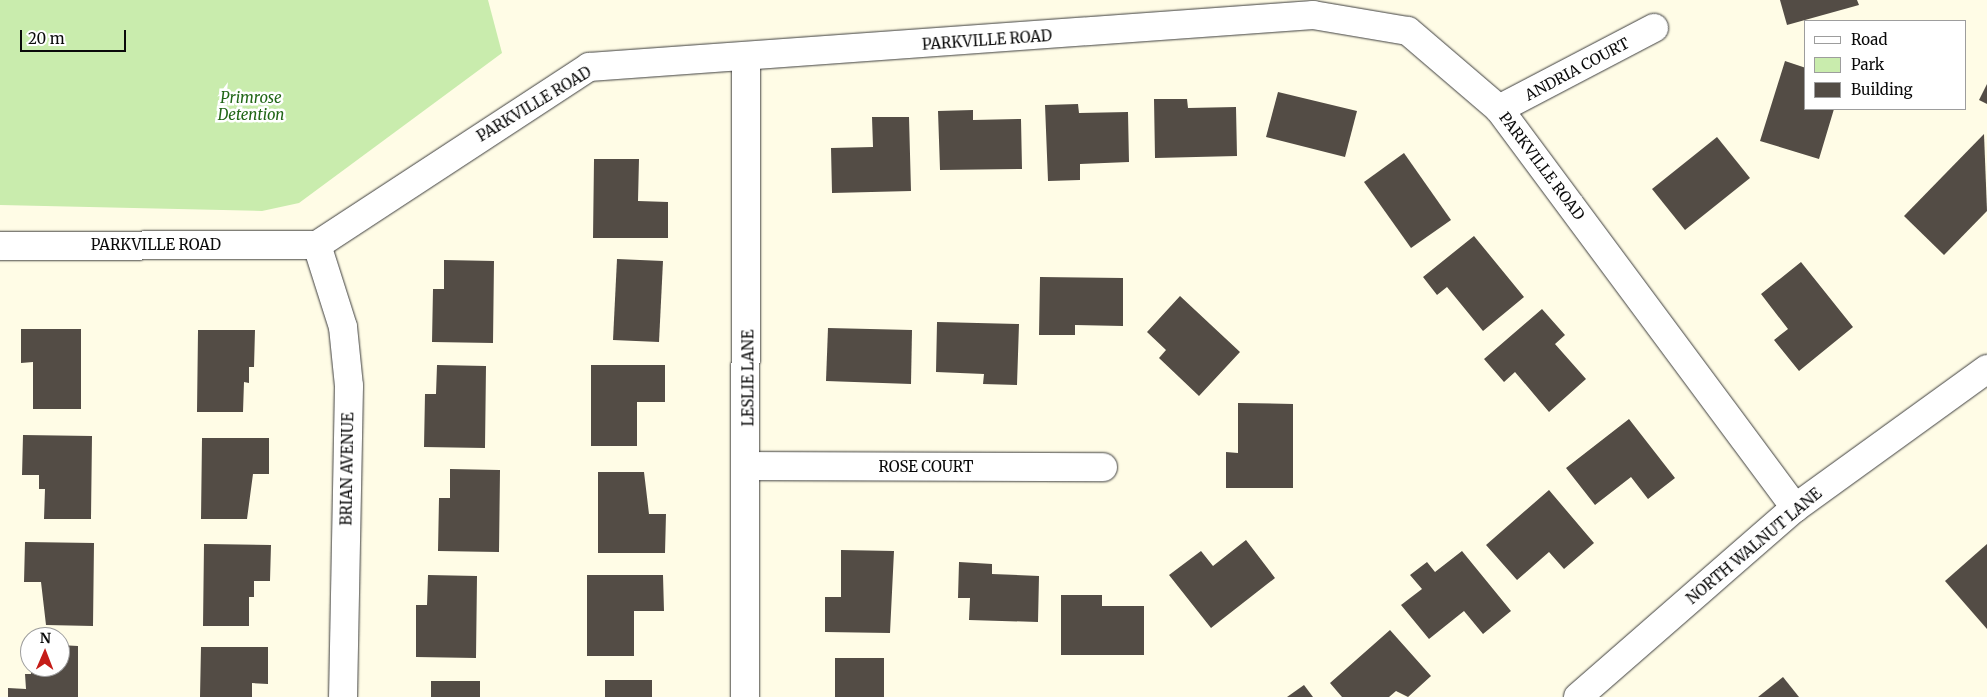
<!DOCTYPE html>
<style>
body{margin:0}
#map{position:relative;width:1987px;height:697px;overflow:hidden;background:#fffce6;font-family:Merriweather,serif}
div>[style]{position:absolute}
.green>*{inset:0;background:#c9ecad}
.building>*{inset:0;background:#534c45}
.roads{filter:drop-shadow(0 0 1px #3d3d3d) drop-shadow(0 0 1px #3d3d3d)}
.minor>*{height:28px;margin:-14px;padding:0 14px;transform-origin:14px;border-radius:14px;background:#fff}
span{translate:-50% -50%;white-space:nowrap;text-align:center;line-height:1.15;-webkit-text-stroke:5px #fff;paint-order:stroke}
.street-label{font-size:15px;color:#0a0a0a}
.park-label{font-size:15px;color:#216616;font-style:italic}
.legend{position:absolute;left:1804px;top:20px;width:162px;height:90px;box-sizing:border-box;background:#fff;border:1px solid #9d9d9d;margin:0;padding:6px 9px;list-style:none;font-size:15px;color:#0a0a0a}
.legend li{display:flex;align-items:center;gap:10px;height:25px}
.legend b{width:25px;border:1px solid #9d9d9d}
.north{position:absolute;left:20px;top:627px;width:50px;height:50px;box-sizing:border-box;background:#fff;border:1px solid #9d9d9d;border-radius:50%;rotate:1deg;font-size:14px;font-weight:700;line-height:20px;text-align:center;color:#0a0a0a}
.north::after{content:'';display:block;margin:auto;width:18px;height:22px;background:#c51c17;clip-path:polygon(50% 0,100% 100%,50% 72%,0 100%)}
.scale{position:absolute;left:20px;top:30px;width:106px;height:22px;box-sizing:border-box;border:2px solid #0a0a0a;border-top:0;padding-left:6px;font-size:15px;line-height:18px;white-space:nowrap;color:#0a0a0a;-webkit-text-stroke:4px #fff;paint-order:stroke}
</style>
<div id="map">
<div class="green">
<div style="clip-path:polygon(0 0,488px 0,502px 53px,299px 203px,262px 211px,0 205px)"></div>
</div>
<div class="building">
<div style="clip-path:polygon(1780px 0,1857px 0,1859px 5px,1787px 25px)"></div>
<div style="clip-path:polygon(1785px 61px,1806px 68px,1806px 109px,1834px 109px,1819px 159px,1760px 141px)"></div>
<div style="clip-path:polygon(1987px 84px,1987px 104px,1979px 100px)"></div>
<div style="clip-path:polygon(1278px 92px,1357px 111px,1345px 157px,1266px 137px)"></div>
<div style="clip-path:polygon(1154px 99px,1187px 99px,1188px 108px,1236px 107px,1237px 156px,1155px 158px)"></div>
<div style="clip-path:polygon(1078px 104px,1079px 113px,1128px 112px,1129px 162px,1080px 164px,1080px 180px,1048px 181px,1045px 105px)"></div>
<div style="clip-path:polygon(973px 110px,973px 120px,1021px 119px,1022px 169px,940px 170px,938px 111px)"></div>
<div style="clip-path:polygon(872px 117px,909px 117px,911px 191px,832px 193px,831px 148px,873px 147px)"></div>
<div style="clip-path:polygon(1984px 134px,1987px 211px,1944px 255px,1904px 216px)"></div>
<div style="clip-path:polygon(1717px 137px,1750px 178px,1685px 230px,1652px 189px)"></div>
<div style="clip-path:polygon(1404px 153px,1451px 220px,1411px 248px,1364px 182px)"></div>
<div style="clip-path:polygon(594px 159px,639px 159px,638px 201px,668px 202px,668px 238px,593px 238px)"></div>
<div style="clip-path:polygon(1474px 236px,1524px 297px,1483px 331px,1447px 287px,1437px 295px,1423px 277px)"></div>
<div style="clip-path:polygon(617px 259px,663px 261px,659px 342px,613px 340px)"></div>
<div style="clip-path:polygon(444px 260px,494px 261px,493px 343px,432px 342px,433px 289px,444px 289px)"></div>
<div style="clip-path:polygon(1801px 262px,1853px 327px,1799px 371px,1774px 340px,1788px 329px,1761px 294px)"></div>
<div style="clip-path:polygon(1040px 277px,1123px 278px,1123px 326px,1075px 325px,1075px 335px,1039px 335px)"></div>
<div style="clip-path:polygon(1180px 296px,1240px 352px,1199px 396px,1159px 358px,1166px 350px,1147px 332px)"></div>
<div style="clip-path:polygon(1542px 309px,1565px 335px,1555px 344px,1586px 379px,1549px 412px,1515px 372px,1504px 382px,1484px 359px)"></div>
<div style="clip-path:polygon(937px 322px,1019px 324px,1017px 385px,983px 384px,984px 374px,936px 372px)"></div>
<div style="clip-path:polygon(828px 328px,912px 330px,911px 384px,826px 381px)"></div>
<div style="clip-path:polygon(21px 329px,81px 329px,81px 409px,33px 409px,33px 362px,21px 363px)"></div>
<div style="clip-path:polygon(198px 330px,255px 330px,254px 367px,249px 367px,249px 383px,244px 382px,243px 412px,197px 412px)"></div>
<div style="clip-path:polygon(437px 365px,486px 366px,485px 448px,424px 447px,425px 394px,436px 394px)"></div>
<div style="clip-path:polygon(591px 365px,665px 365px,665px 402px,637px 402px,637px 446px,591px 446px)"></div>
<div style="clip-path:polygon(1238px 403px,1293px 404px,1293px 488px,1226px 488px,1226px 452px,1238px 453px)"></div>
<div style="clip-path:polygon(1629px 419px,1675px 478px,1648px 499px,1631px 477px,1595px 505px,1566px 468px)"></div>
<div style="clip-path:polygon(23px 435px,92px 436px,91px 519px,44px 519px,45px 489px,39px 489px,39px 475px,22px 475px)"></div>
<div style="clip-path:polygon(202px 438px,269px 438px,269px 474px,253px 474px,247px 519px,201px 519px)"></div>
<div style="clip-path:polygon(450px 469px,500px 470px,499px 552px,438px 551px,439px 498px,450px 498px)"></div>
<div style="clip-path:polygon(598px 472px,644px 472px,649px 514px,666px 514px,665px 553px,598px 553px)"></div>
<div style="clip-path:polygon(1549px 490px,1594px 543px,1564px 569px,1549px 552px,1517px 580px,1486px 545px)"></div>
<div style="clip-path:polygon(1246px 540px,1275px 578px,1211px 628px,1169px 575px,1201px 551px,1213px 566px)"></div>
<div style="clip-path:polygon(25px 542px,94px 543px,93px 626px,46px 625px,41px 582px,24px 582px)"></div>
<div style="clip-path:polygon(204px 544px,271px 545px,270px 581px,254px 581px,254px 597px,249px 597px,249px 626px,203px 626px)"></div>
<div style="clip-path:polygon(1987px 544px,1987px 629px,1945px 581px)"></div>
<div style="clip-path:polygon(841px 550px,894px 551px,890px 633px,825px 632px,825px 597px,841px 597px)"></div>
<div style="clip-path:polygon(1462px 551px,1511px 611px,1483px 634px,1464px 611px,1429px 639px,1401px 605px,1422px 589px,1410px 575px,1427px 562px,1435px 572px)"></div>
<div style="clip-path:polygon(959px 562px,992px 564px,992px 574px,1039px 576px,1038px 622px,969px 620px,970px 598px,958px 598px)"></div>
<div style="clip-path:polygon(428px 575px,477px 576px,476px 658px,416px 657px,416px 605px,427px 605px)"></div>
<div style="clip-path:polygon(587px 575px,663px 575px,664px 611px,634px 611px,634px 656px,587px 656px)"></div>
<div style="clip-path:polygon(1061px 595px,1102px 595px,1102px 606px,1144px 606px,1144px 655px,1061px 655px)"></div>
<div style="clip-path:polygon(1390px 630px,1431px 676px,1408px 697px,1396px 691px,1389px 697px,1342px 697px,1330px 683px)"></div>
<div style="clip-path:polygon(60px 645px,78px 646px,78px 697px,8px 697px,8px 688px,26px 689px,25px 674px,31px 674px,31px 667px,60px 667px)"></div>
<div style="clip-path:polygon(201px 647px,268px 647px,268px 684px,252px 683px,252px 697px,200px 697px)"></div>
<div style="clip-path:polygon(835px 658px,884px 658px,884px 697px,835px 697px)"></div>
<div style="clip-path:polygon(1783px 677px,1799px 697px,1758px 697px)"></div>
<div style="clip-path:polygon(605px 680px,652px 680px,652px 697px,605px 697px)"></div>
<div style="clip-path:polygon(431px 681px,480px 681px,480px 697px,431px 697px)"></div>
<div style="clip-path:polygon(1304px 685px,1313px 697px,1287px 697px)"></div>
</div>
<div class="roads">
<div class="minor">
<div style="left:1499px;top:109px;width:175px;rotate:-27.6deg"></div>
<div style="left:317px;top:245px;width:86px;rotate:72.4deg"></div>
<div style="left:343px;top:327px;width:59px;rotate:84.2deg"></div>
<div style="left:349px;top:386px;width:311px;rotate:91.1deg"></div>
<div style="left:0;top:246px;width:317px;rotate:-0.2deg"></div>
<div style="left:317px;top:245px;width:325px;rotate:-33.2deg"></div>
<div style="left:589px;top:67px;width:726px;rotate:-4.11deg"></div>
<div style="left:1313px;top:15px;width:96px;rotate:9.6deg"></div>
<div style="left:1408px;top:31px;width:120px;rotate:40.6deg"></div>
<div style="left:1499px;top:109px;width:497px;rotate:53.4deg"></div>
<div style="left:748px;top:466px;width:355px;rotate:0.2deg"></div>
<div style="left:745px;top:697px;width:639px;rotate:-89.91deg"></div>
<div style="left:1578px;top:697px;width:288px;rotate:-41.1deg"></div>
<div style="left:1795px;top:508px;width:237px;rotate:-35.9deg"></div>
</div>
</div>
<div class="street-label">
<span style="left:987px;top:40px;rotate:-4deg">PARKVILLE ROAD</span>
<span style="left:1577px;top:69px;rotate:-28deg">ANDRIA COURT</span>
<span style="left:534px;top:104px;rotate:-31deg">PARKVILLE ROAD</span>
<span style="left:1542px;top:166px;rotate:53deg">PARKVILLE ROAD</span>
<span style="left:156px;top:245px">PARKVILLE ROAD</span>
<span style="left:748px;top:378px;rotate:-90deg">LESLIE LANE</span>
<span style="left:926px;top:467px">ROSE COURT</span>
<span style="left:347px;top:469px;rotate:-89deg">BRIAN AVENUE</span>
<span style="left:1754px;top:546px;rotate:-40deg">NORTH WALNUT LANE</span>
</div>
<div class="park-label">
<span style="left:251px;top:106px">Primrose<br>Detention</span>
</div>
<ul class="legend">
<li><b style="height:6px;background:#fff"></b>Road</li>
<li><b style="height:14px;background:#c9ecad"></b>Park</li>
<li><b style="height:14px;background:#534c45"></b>Building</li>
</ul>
<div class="north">N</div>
<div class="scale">20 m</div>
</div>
